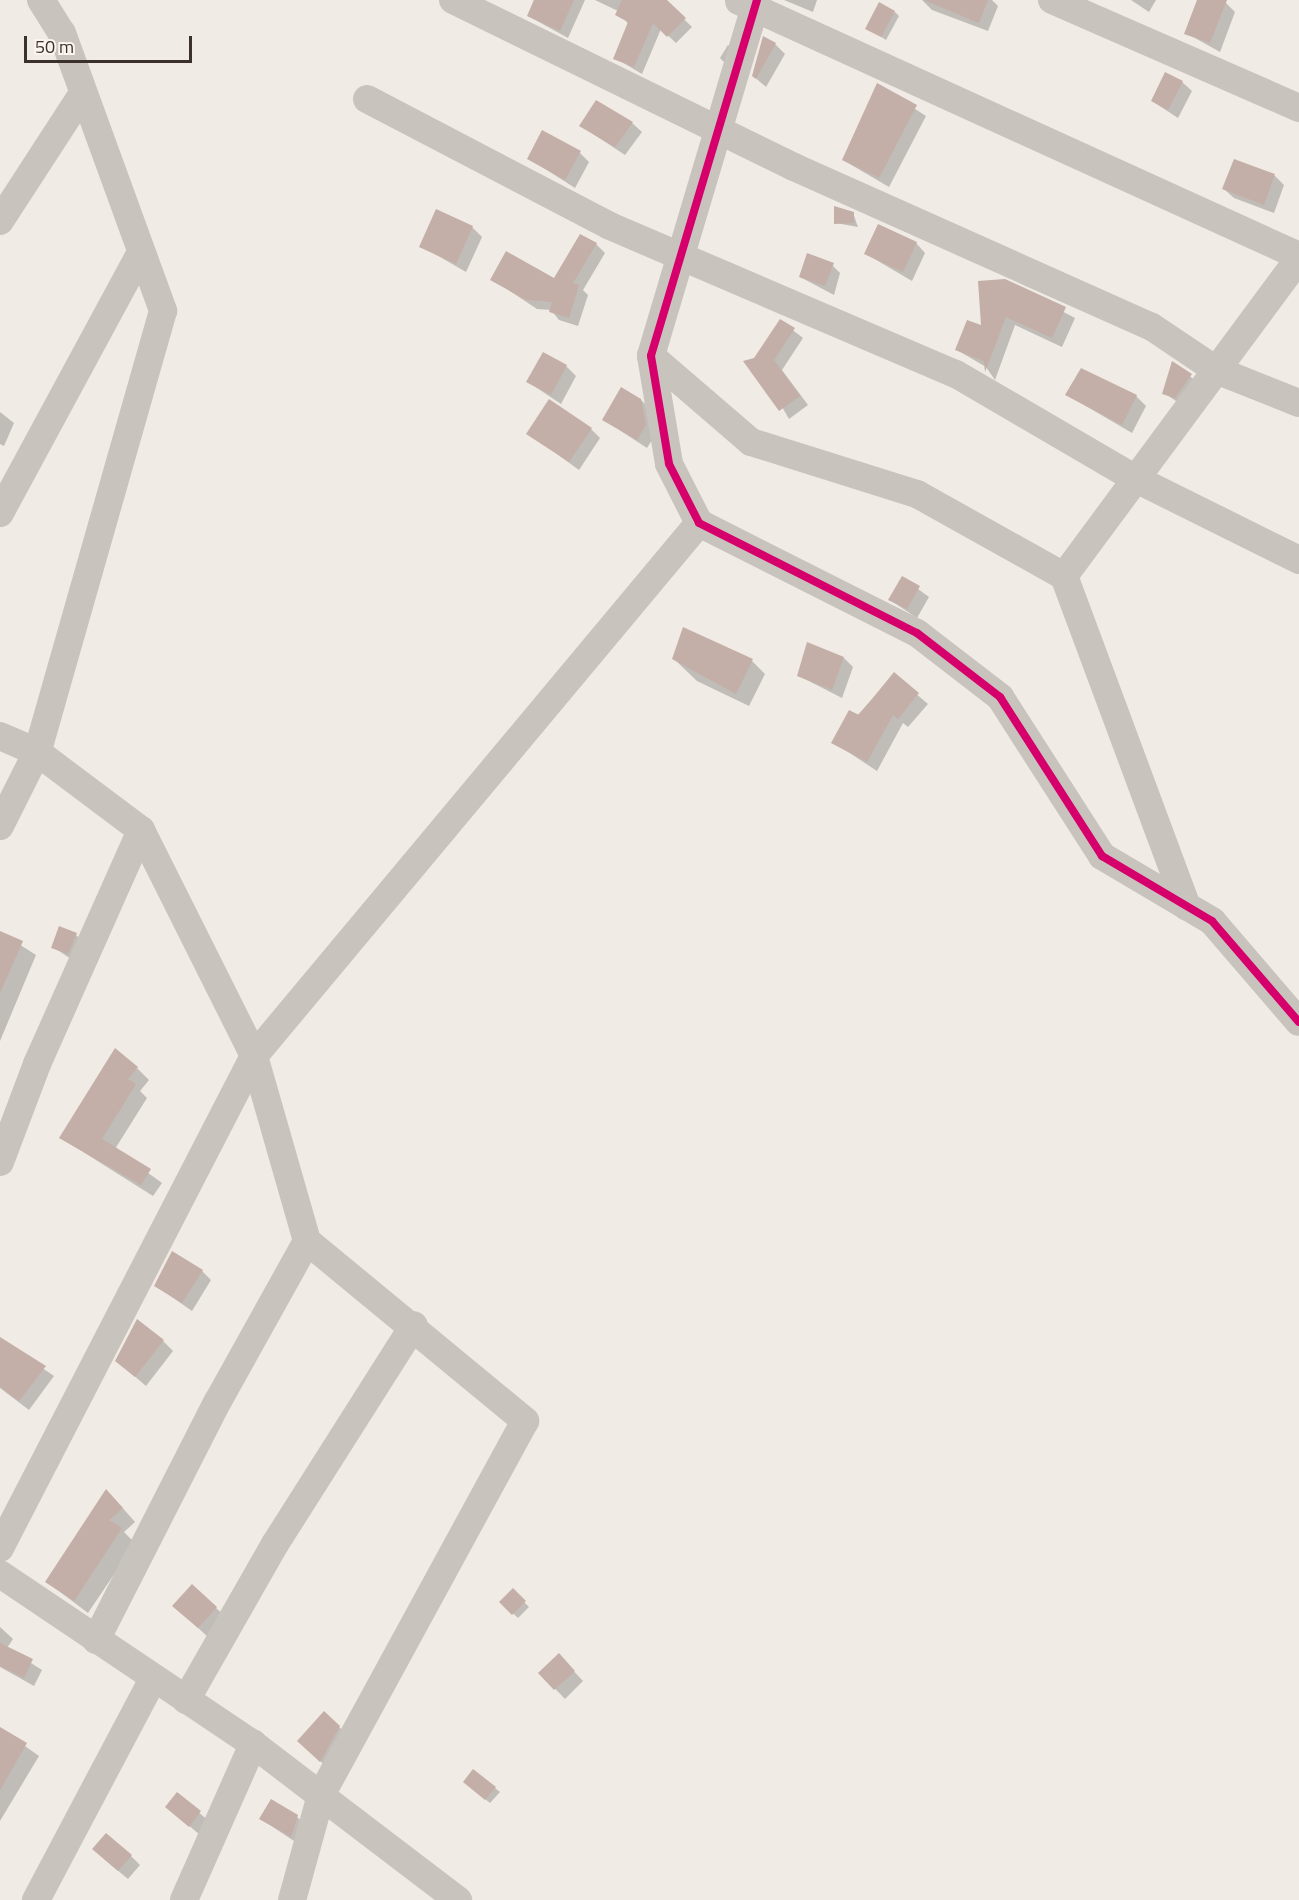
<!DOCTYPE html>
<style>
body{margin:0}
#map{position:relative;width:1299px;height:1900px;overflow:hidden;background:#f0ebe5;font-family:"Titillium Web",sans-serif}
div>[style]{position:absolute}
.shadow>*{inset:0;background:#0003}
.building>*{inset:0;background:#c3afa7}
.minor>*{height:28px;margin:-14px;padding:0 14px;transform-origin:14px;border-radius:14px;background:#c9c3be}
.cycleway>*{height:8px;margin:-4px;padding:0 4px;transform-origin:4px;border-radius:4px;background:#d6006c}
span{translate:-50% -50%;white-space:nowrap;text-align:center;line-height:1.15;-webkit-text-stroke:5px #fbf5ee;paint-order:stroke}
.scale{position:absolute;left:24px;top:36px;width:168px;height:27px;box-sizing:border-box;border:3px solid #3b302b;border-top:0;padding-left:8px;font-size:18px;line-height:21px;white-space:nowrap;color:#3b302b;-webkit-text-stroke:4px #fbf5ee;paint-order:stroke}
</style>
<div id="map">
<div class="shadow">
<div style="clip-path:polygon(534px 0,585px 0,568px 38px,528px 16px)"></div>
<div style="clip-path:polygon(595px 0,664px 0,692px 27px,676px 43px,661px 29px,642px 74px,615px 58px,629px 25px,618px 11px)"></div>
<div style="clip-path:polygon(784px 0,817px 0,813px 12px)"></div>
<div style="clip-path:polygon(922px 0,992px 0,998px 6px,988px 31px,932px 10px)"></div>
<div style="clip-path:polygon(1131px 0,1156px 0,1149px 12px)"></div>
<div style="clip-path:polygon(1198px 0,1225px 2px,1235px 12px,1220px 52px,1186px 33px)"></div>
<div style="clip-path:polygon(895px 12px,899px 16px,886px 40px,867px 28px)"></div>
<div style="clip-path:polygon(775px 44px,785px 54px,766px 87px,753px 76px)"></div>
<div style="clip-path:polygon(728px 45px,736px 53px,730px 68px,720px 58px)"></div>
<div style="clip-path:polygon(1182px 82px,1192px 91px,1178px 118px,1152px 101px)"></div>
<div style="clip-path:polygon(878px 85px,926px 116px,889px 187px,843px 160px)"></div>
<div style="clip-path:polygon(632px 123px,642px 132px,625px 155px,581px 126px)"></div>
<div style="clip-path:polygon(580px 153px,589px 162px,575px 188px,528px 158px)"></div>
<div style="clip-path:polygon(1235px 161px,1275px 176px,1284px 185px,1274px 213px,1234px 198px,1224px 189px)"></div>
<div style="clip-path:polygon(853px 213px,858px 227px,836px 223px)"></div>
<div style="clip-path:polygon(472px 227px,482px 237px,466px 272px,421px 246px)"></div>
<div style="clip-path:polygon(916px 243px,925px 253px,912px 281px,866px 254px)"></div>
<div style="clip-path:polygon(596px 244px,605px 253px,583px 290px,588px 295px,578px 326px,559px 320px,551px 310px,537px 309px,492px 279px,555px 280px)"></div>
<div style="clip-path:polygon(830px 263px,840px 273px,834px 295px,800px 277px)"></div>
<div style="clip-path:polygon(1005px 281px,1075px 318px,1062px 347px,1015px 325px,995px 380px,986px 367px,957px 350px,983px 327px)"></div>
<div style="clip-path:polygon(781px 321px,803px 338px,782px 370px,808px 405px,789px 419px,755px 360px)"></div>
<div style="clip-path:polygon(1173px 363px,1201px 385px,1185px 407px,1164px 393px)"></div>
<div style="clip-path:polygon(566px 366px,576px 376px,561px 404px,528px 382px)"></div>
<div style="clip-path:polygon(1067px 395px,1136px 396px,1146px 406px,1132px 433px)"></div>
<div style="clip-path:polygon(641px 400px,651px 410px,655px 435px,647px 448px,604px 420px)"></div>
<div style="clip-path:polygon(0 412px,14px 423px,4px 446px,0 444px)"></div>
<div style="clip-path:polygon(591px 429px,600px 438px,579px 470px,528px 433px)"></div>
<div style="clip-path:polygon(903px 578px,929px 597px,917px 618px,890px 600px)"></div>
<div style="clip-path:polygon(844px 658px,853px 667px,842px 698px,799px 676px)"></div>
<div style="clip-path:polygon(674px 659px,752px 661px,765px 674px,749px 706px,697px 681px)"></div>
<div style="clip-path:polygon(894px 675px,928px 704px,908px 727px,903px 723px,877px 771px,833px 742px)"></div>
<div style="clip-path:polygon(0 932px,36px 955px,0 1041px)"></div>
<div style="clip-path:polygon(76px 935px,86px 944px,77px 963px,53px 947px)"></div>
<div style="clip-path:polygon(137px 1068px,149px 1080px,140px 1091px,147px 1098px,115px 1149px,162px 1183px,153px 1196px,61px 1138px)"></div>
<div style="clip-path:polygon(202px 1271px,211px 1280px,192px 1311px,156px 1286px)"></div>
<div style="clip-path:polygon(0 1339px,54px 1376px,29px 1410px,0 1388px)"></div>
<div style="clip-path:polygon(163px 1341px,173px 1351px,146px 1386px,117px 1361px)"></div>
<div style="clip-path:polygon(120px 1505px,135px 1522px,124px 1532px,135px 1543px,88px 1613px,47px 1582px)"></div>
<div style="clip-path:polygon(513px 1591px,529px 1607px,518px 1618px,501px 1602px)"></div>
<div style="clip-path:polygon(216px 1608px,226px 1617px,208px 1637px,184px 1615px)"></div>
<div style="clip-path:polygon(0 1627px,13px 1639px,7px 1648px,42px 1670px,34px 1686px,0 1667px)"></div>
<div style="clip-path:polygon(568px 1665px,583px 1681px,565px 1699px,540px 1673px)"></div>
<div style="clip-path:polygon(339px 1727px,349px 1736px,330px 1770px,309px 1751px)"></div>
<div style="clip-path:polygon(4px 1731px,39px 1756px,0 1821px,0 1739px)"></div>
<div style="clip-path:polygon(474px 1771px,500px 1792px,490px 1803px,469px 1786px)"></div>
<div style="clip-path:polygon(177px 1794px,210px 1822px,200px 1835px,167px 1807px)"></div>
<div style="clip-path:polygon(297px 1817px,307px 1826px,300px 1845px,261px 1819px)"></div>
<div style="clip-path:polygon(131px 1856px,140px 1865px,128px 1879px,104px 1859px)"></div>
</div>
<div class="building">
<div style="clip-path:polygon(534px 0,574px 0,560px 31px,527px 16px)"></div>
<div style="clip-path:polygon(622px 0,667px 0,686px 18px,667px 37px,653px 23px,634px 67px,613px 59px,628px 22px,615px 15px)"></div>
<div style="clip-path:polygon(924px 0,988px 0,979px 23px)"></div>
<div style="clip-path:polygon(1197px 0,1227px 0,1210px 43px,1184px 34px)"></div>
<div style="clip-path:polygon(879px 2px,895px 11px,881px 37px,865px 29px)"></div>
<div style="clip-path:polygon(763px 36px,776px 43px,756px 79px,752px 76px)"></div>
<div style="clip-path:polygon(1165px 72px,1183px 81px,1168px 110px,1151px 101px)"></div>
<div style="clip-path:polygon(877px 83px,917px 105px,879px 178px,842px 160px)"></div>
<div style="clip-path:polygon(596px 100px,633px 122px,615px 147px,579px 126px)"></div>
<div style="clip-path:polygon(542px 130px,581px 151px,565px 180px,527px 159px)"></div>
<div style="clip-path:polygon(1234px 159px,1275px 174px,1264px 205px,1222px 189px)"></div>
<div style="clip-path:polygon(834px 206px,854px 212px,854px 223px,834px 224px)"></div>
<div style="clip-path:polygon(436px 209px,473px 226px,456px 264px,419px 247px)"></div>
<div style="clip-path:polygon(878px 224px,917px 242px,903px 272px,864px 254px)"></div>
<div style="clip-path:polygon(580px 234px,597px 243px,573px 283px,579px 285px,569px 318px,549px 312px,552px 302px,526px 300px,490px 280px,506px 251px,554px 278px)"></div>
<div style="clip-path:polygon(807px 253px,834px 263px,825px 286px,799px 277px)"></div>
<div style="clip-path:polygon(1005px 279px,1066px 307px,1052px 338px,1006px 317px,985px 372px,984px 361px,955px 350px,967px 320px,981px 325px,978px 281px)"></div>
<div style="clip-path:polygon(780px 319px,795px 328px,774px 360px,800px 396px,779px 411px,743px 361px,754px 358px)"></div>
<div style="clip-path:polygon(543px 352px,567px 365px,551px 395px,526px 382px)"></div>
<div style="clip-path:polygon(1172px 361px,1192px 374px,1175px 398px,1162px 394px)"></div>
<div style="clip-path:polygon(1081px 368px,1137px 395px,1122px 425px,1065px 395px)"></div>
<div style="clip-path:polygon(621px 387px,641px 399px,646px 425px,637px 440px,602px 420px)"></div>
<div style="clip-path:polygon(549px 399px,592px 428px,569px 462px,526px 434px)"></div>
<div style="clip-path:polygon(902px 576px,920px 586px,907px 609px,888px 600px)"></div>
<div style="clip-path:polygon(683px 627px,753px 659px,736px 694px,672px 659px)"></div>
<div style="clip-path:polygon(807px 642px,844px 657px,832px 690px,797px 676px)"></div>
<div style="clip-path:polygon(894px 672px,919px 693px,898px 719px,893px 715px,867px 762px,831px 743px,849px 710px,859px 715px)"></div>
<div style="clip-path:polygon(59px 926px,77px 933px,68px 954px,51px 948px)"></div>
<div style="clip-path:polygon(0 931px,23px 941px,0 993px)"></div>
<div style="clip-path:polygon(115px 1048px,138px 1067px,128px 1079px,136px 1084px,102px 1139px,151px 1169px,141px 1185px,59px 1138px)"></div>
<div style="clip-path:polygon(172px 1251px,203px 1270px,182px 1303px,154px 1286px)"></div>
<div style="clip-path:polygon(137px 1319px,164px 1340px,135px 1377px,115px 1361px)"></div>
<div style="clip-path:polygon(0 1337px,46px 1366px,19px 1401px,0 1387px)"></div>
<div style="clip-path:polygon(106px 1489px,123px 1508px,109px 1520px,122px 1528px,74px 1601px,45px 1582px)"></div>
<div style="clip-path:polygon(192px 1584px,217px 1607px,198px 1628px,172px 1606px)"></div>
<div style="clip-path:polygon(513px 1588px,526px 1601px,512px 1615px,499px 1602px)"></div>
<div style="clip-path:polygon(0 1643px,33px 1659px,24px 1678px,0 1666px)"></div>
<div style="clip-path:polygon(559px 1653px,575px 1671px,554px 1690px,538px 1673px)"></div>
<div style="clip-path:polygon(324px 1711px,340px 1726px,320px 1762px,297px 1741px)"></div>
<div style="clip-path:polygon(0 1727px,27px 1743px,0 1790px)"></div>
<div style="clip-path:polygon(473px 1769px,496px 1787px,485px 1800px,463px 1782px)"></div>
<div style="clip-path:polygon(177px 1792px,201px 1811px,189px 1827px,165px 1807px)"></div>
<div style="clip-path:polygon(271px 1799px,298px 1815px,291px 1837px,259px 1819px)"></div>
<div style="clip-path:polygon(106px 1833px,132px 1855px,118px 1871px,92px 1849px)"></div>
</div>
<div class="minor">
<div style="left:41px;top:0;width:39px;rotate:58deg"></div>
<div style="left:62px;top:33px;width:296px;rotate:70deg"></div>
<div style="left:163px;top:311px;width:459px;rotate:105.9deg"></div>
<div style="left:37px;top:752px;width:130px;rotate:36.9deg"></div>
<div style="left:141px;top:830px;width:253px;rotate:63.4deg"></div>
<div style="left:254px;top:1056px;width:192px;rotate:74deg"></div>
<div style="left:307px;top:1241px;width:283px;rotate:39.5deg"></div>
<div style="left:525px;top:1421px;width:426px;rotate:118.6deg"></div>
<div style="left:321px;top:1795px;width:109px;rotate:105.4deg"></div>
<div style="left:453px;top:0;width:380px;rotate:26.1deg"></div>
<div style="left:794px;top:167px;width:392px;rotate:24.1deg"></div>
<div style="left:1152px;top:327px;width:77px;rotate:33.9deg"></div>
<div style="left:1216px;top:370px;width:89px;rotate:21.7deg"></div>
<div style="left:757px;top:0;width:371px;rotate:106.6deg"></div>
<div style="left:651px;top:356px;width:109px;rotate:80.5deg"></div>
<div style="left:669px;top:464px;width:66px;rotate:63deg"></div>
<div style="left:699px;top:523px;width:244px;rotate:26.8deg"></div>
<div style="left:917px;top:633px;width:105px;rotate:37.6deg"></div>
<div style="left:1000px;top:697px;width:189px;rotate:57.3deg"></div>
<div style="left:1102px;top:856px;width:128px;rotate:30.6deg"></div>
<div style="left:1212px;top:921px;width:133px;rotate:49.3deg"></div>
<div style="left:1052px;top:0;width:270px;rotate:23.6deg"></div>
<div style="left:739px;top:1px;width:615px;rotate:24.48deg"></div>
<div style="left:367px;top:99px;width:274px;rotate:27.6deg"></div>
<div style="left:610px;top:226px;width:376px;rotate:23.2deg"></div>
<div style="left:956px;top:374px;width:208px;rotate:30.3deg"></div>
<div style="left:1136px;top:479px;width:182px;rotate:26.4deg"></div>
<div style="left:0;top:221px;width:153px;rotate:-57deg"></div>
<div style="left:651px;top:356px;width:132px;rotate:40.7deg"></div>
<div style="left:751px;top:442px;width:174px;rotate:17.4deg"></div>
<div style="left:917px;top:494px;width:168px;rotate:29.2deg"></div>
<div style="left:1064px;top:576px;width:353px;rotate:69.6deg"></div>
<div style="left:0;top:513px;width:297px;rotate:-61.6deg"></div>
<div style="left:1064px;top:576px;width:395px;rotate:-53.5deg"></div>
<div style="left:0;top:736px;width:40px;rotate:23.4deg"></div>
<div style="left:37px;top:752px;width:83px;rotate:116.6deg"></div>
<div style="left:0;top:1162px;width:105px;rotate:-69.3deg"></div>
<div style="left:37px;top:1064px;width:256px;rotate:-66deg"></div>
<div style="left:0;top:1548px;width:554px;rotate:-62.69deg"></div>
<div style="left:254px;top:1056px;width:694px;rotate:-50.14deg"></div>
<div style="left:0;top:1574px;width:305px;rotate:33.9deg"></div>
<div style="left:253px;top:1744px;width:258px;rotate:37.3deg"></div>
<div style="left:96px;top:1640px;width:268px;rotate:-63deg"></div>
<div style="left:218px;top:1401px;width:183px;rotate:-60.9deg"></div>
<div style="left:186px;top:1700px;width:180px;rotate:-60.3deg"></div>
<div style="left:275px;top:1544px;width:259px;rotate:-57.6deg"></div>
<div style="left:36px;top:1900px;width:250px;rotate:-62.1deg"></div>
<div style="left:184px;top:1900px;width:171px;rotate:-66.1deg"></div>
</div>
<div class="cycleway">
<div style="left:757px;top:0;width:371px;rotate:106.6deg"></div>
<div style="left:651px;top:356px;width:109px;rotate:80.5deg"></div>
<div style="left:669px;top:464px;width:66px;rotate:63deg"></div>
<div style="left:699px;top:523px;width:244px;rotate:26.8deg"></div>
<div style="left:917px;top:633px;width:105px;rotate:37.6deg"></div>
<div style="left:1000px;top:697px;width:189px;rotate:57.3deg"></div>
<div style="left:1102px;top:856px;width:128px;rotate:30.6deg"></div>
<div style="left:1212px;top:921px;width:133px;rotate:49.3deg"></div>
</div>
<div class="scale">50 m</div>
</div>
